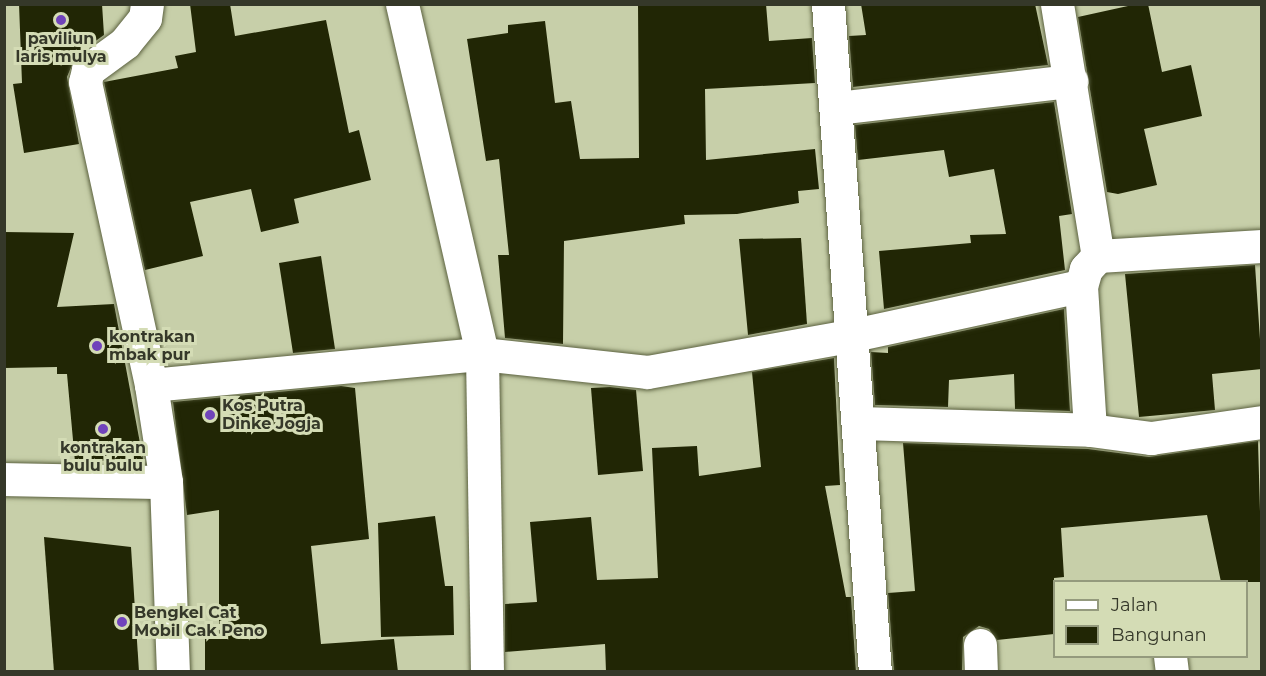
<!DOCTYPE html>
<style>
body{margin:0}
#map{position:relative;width:1266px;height:676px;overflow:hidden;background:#c7cfa9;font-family:Montserrat,sans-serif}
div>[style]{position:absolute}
.building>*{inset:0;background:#212605}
.roads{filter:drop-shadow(0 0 2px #5b613f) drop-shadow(0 0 2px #5b613f)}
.minor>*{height:33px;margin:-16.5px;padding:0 16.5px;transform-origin:16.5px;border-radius:16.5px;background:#fff}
.dots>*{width:16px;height:16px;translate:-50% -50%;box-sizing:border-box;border:3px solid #d4dcb5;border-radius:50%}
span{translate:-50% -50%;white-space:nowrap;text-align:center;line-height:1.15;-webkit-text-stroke:6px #d4dcb5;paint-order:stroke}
.poi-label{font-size:16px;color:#353829;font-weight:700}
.left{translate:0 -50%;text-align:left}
.frame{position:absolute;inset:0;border:6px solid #353829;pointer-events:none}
.legend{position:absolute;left:1053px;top:580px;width:195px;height:78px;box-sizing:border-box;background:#d4dcb5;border:2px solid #949a7d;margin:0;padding:8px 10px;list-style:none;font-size:18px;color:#353829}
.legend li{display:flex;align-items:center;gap:12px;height:30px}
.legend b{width:30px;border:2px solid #949a7d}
</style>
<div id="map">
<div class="building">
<div style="clip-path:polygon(19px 4px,102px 4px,104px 35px,76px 55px,67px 77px,79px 144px,24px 153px,13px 84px,22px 83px)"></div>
<div style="clip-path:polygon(190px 4px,230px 4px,235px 36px,326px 20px,349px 133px,359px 130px,371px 180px,294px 199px,299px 223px,261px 232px,251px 189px,190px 202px,203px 256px,145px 270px,104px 82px,178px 68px,175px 56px,196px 52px)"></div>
<div style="clip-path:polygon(638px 4px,766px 4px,769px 41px,812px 38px,815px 83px,705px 89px,706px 160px,815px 149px,819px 189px,798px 191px,799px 203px,737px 214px,684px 215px,685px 224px,564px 241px,563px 344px,505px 338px,498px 255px,509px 255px,499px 159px,486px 161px,467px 39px,508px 33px,508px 25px,545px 21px,555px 103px,571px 101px,580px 159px,639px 158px)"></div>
<div style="clip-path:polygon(861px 4px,1035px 4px,1048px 65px,853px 87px,849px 36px,866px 35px)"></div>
<div style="clip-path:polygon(1137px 4px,1148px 4px,1162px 72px,1191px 65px,1202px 116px,1144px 129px,1157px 185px,1118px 194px,1107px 192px,1078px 17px)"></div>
<div style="clip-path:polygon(1054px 102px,1072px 214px,1059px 216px,1065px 270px,884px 309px,879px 251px,971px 243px,970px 235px,1006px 234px,994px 169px,949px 177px,944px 150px,858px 160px,855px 125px)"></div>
<div style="clip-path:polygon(4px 232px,74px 233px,57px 307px,114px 304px,143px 459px,75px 462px,67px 374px,57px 374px,57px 367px,4px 368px)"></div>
<div style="clip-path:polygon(801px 238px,807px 324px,748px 335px,739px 239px)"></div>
<div style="clip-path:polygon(321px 256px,335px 349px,293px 353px,279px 263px)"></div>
<div style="clip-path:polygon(1255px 265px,1262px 369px,1212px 374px,1215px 410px,1139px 417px,1125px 274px)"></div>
<div style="clip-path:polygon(1064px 309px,1070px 411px,1015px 409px,1014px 374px,949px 380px,948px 407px,875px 405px,871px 352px,888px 353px,888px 347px)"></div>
<div style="clip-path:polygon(834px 358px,840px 485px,825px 486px,846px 597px,851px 597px,856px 672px,606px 672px,605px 644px,505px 652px,505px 604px,537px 602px,530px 522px,591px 517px,597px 580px,658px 578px,652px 448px,697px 446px,699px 476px,761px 467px,752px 372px)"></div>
<div style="clip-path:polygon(341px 386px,355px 388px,369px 539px,311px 546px,321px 644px,394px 639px,398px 672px,205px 672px,205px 634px,219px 634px,219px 510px,187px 515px,173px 402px)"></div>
<div style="clip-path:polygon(610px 387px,636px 390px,643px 471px,598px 475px,591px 388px)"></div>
<div style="clip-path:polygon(1258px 441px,1262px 582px,1221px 582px,1207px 515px,1061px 528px,1064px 577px,1054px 578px,1054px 634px,997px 640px,989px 629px,979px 626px,963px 637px,962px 672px,894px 672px,888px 593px,915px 591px,903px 443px,1088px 449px,1149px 457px)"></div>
<div style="clip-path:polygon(435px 516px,445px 586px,453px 586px,454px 635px,381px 637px,378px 523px)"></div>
<div style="clip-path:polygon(44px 537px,131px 547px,139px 672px,54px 672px)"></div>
</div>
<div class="roads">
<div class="minor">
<div style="left:147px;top:4px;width:14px;rotate:98deg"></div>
<div style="left:145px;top:18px;width:32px;rotate:129deg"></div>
<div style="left:125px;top:43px;width:46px;rotate:143.9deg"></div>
<div style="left:88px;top:70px;width:12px;rotate:104deg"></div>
<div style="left:85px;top:82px;width:310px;rotate:77.7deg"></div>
<div style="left:151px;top:385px;width:98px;rotate:81.2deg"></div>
<div style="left:166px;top:482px;width:190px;rotate:87.9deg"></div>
<div style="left:402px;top:4px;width:359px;rotate:77.1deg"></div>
<div style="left:482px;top:354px;width:318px;rotate:89.1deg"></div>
<div style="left:828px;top:4px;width:670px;rotate:85.98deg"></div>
<div style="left:1057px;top:4px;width:255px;rotate:80.8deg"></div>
<div style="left:1098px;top:256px;width:18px;rotate:133deg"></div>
<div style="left:1086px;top:269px;width:18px;rotate:106deg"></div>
<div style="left:1081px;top:286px;width:144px;rotate:86.4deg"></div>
<div style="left:837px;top:108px;width:236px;rotate:-6.6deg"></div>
<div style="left:1098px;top:256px;width:164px;rotate:-3.5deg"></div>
<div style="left:151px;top:385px;width:332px;rotate:-5.4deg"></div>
<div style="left:482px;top:354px;width:166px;rotate:6.2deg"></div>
<div style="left:647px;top:372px;width:210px;rotate:-10.1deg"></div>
<div style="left:854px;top:335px;width:232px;rotate:-12.2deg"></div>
<div style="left:859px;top:423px;width:231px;rotate:1.7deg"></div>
<div style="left:1090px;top:430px;width:62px;rotate:7.5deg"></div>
<div style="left:1151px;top:438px;width:112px;rotate:-8.2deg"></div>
<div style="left:4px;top:479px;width:162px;rotate:1.1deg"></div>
<div style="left:980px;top:645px;width:27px;rotate:88deg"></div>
<div style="left:1170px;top:656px;width:16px;rotate:83deg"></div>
</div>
</div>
<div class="dots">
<div style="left:61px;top:20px;background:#7043bb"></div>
<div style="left:97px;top:346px;background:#7043bb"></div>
<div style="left:210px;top:415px;background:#7043bb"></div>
<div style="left:103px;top:429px;background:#7043bb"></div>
<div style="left:122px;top:622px;background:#7043bb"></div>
</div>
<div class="poi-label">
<span style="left:61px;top:48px">paviliun<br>laris mulya</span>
<span class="left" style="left:109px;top:346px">kontrakan<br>mbak pur</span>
<span class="left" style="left:222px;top:415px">Kos Putra<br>Dinke Jogja</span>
<span style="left:103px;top:457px">kontrakan<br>bulu bulu</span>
<span class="left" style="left:134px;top:622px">Bengkel Cat<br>Mobil Cak Peno</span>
</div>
<div class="frame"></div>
<ul class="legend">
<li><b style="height:8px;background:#fff"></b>Jalan</li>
<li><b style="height:16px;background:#212605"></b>Bangunan</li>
</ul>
</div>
